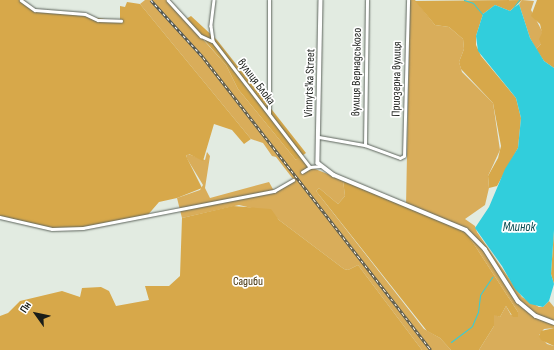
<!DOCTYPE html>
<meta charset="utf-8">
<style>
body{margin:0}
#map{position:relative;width:554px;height:350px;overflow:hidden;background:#e2ebe1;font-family:"Sofia Sans Condensed",sans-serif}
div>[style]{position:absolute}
.green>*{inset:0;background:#d9ad5a}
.forest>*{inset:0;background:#d7a84a}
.water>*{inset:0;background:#31cedc}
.stream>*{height:1px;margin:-0.5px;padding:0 0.5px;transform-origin:0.5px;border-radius:0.5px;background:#31cedc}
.roads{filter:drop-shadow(0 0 1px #5e655d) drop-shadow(0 0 1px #5e655d)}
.minor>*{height:2.5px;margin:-1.25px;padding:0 1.25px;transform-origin:1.25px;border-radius:1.25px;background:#fff}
.tertiary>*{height:3.5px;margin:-1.75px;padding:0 1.75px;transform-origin:1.75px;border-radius:1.75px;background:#fff}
.rail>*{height:2.5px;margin-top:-1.25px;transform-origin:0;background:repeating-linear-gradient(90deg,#fff 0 3px,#545953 0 6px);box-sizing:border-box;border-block:1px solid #545953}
span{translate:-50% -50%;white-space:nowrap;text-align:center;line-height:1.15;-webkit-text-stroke:3.5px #fff;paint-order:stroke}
.street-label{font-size:12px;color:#1a1d19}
.park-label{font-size:12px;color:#433006}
.water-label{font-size:13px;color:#0c4e54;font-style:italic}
.north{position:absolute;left:16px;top:294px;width:40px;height:40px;-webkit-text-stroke:3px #fff;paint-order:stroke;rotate:303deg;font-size:11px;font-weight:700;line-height:16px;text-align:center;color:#1a1d19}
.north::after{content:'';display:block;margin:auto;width:14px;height:18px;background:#1a1d19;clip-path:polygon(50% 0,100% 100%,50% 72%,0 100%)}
</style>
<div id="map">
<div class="green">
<div style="clip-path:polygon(145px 0,168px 0,226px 65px,238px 89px,296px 160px,301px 155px,310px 167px,343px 180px,345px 196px,338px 204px,319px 188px,316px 191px,424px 329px,440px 338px,451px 350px,422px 350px,358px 265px,348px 270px,344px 269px,279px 220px,269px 209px,260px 210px,239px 205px,182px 218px,177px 198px,200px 190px,203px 185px,186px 157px,188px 154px,205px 160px,207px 152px,210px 156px,205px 188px,210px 198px,269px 182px,274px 191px,293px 179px,276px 157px,272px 156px,263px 143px,251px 139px,140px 4px)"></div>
<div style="clip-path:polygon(410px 0,415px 0,435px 25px,449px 27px,463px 39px,464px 49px,459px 62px,462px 72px,493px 103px,500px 150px,488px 176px,489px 188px,485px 205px,465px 219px,475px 226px,477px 232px,522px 297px,539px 307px,543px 307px,549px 301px,554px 307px,554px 328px,544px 329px,539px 335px,547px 344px,554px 346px,554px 350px,479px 350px,494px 326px,494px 314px,500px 317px,506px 306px,511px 315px,518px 312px,468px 235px,406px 206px)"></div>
<div style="clip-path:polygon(522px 0,534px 1px,531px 10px,543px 33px,541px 44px,536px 49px,530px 38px,519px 4px)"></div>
</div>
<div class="forest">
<div style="clip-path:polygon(0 0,21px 0,31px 9px,120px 21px,120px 6px,125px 7px,127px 2px,140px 4px,251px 139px,244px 144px,232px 130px,214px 124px,203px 161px,189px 154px,186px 156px,202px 188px,177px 198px,159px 202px,146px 217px,83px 228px,57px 230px,0 217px)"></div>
<div style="clip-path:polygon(522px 0,510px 11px,495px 5px,483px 14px,476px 36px,476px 45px,481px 56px,516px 98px,521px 118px,518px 148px,497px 186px,489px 188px,488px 176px,498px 158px,501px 146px,493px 103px,461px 69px,459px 62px,464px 49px,463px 39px,449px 27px,435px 25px,415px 1px)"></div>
<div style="clip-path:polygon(537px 0,554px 0,554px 68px,544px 61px,536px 49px,541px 44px,539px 39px,542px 33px,540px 24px,531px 16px)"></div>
<div style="clip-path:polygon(191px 16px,217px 40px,306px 153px,296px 160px,238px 89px,226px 65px,186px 19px)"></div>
<div style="clip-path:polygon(343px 180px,449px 224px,468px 235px,518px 312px,518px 317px,513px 317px,506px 306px,500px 317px,494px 315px,494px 326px,479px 350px,451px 350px,440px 338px,427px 331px,316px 191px,319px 188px,338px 204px,345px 196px)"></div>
<div style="clip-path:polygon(233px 206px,271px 209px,279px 220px,344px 269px,348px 270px,358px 265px,422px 350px,0 350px,0 316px,8px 313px,20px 301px,62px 291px,80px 297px,82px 288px,101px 287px,109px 291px,116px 306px,149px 300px,145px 286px,169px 286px,180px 276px,182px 218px)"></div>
<div style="clip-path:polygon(554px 230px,554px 284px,551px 274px)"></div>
<div style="clip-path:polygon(554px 328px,554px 346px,541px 340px,539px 336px,541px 331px)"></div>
</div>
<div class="water">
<div style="clip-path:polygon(519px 4px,530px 38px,544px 61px,554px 68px,554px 230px,551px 274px,554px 284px,549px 301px,543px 307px,530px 304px,515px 289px,502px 266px,475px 228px,489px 207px,505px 169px,518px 148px,521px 118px,516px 98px,478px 51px,476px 36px,483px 14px,495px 5px,510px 11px)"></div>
</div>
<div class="stream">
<div style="left:464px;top:0;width:9px;rotate:18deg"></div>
<div style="left:473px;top:3px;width:16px;rotate:50deg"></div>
<div style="left:510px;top:12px;width:15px;rotate:-53deg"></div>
<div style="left:451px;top:342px;width:26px;rotate:-37deg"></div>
<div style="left:472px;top:326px;width:15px;rotate:-67deg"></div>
<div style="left:478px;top:312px;width:17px;rotate:-83deg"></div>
<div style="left:480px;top:295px;width:22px;rotate:-56deg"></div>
</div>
<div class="roads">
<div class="minor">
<div style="left:21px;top:0;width:17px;rotate:36deg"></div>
<div style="left:35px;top:10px;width:50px;rotate:4.6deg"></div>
<div style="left:85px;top:14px;width:14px;rotate:25deg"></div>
<div style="left:98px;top:20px;width:23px;rotate:2deg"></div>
<div style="left:168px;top:0;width:49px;rotate:47.5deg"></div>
<div style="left:201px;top:36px;width:12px;rotate:24deg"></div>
<div style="left:214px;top:0;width:26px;rotate:97deg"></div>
<div style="left:211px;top:26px;width:15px;rotate:82deg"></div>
<div style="left:213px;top:41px;width:159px;rotate:52.4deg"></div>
<div style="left:269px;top:113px;width:113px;rotate:-90deg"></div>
<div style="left:319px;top:137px;width:47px;rotate:9.9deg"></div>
<div style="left:365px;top:145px;width:37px;rotate:20deg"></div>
<div style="left:400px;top:158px;width:4px;rotate:-27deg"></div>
<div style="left:404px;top:156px;width:156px;rotate:-88.5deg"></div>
<div style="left:365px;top:145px;width:145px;rotate:-89.2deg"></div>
<div style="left:302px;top:172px;width:9px;rotate:-32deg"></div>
<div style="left:310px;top:167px;width:10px;rotate:-6deg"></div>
<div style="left:0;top:217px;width:53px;rotate:13deg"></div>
<div style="left:52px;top:229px;width:31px;rotate:-2deg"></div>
<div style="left:83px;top:228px;width:195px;rotate:-11deg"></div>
<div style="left:274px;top:191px;width:22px;rotate:-30deg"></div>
</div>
<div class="tertiary">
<div style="left:321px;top:0;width:163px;rotate:91.1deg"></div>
<div style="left:318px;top:163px;width:20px;rotate:37deg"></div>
<div style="left:334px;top:175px;width:143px;rotate:22.6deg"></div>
<div style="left:466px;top:230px;width:27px;rotate:45deg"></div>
<div style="left:485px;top:249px;width:62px;rotate:57.6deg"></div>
<div style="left:518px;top:301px;width:23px;rotate:40deg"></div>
<div style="left:536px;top:316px;width:19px;rotate:21deg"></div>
</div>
</div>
<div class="rail">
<div style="left:151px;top:0;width:77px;rotate:47.6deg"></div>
<div style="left:203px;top:57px;width:371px;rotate:52.1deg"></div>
</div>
<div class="street-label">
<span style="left:357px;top:72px;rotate:-89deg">вулиця Вернадського</span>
<span style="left:397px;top:79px;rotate:-89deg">Приозерна вулиця</span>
<span style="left:256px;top:82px;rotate:53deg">вулиця Блока</span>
<span style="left:310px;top:83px;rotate:-88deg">Vinnyts'ka Street</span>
</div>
<div class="park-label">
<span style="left:248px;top:282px">Садиби</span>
</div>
<div class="water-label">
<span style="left:519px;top:227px">Млинок</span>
</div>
<div class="north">Пн</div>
</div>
